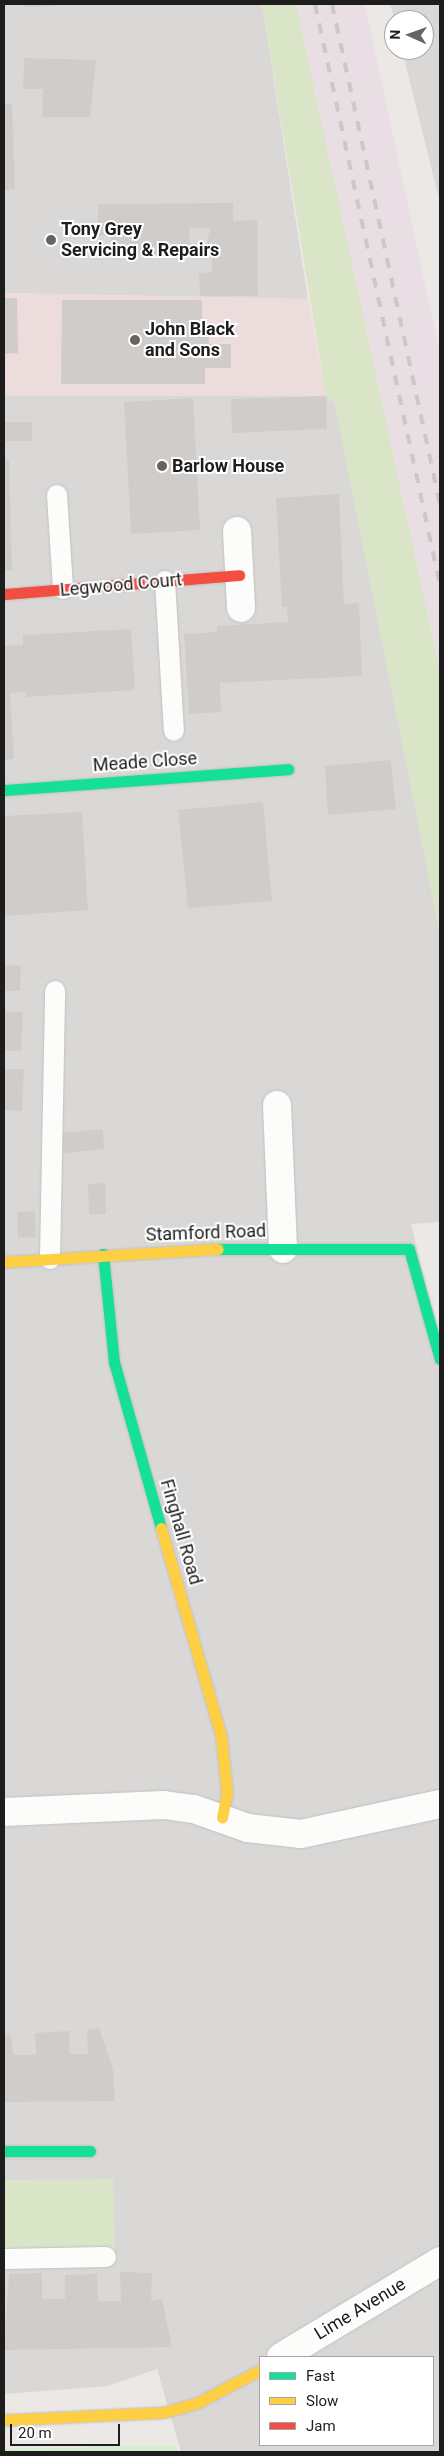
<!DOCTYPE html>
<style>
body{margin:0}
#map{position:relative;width:444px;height:2456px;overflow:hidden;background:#ebe8e5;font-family:Roboto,sans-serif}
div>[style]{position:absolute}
.residential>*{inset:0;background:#dad8d7}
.commercial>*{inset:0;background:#ecdddc}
.industrial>*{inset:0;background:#e8dee4}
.grass>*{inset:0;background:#d9e5c6}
.park>*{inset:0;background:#d5efd3}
.building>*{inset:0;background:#d0ccca}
.roads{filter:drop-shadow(0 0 1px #c2c1c0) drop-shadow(0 0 1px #c2c1c0)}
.lane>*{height:20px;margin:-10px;padding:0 10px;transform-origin:10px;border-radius:10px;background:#fcfcfb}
.street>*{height:28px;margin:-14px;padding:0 14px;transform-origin:14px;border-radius:14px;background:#fcfcfb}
.fast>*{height:11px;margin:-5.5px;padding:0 5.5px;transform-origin:5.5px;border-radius:5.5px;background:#16e098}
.slow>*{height:11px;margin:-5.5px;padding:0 5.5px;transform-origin:5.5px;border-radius:5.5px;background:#ffcf43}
.jam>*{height:11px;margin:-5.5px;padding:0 5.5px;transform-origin:5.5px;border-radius:5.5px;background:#f24e42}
.rail>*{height:4px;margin-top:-2px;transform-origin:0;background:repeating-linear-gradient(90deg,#cac9c9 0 10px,transparent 0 20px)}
.dots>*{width:14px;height:14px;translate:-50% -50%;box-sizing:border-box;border:2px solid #fff;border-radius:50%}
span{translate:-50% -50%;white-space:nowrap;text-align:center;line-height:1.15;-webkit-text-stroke:4px #fff;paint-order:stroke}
.poi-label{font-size:18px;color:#1d1d1d;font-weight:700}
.left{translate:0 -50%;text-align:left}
.street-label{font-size:18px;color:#1d1d1d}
.frame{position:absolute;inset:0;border:5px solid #1d1d1d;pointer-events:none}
.legend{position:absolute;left:259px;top:2356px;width:175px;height:90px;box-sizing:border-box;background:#fff;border:1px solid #a5a5a5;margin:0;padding:6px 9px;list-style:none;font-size:15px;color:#1d1d1d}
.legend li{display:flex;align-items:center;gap:10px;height:25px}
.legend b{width:25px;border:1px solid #a5a5a5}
.north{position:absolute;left:384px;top:10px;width:50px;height:50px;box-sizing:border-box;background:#fff;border:1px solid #a5a5a5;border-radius:50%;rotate:272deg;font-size:14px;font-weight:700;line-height:20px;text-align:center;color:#1d1d1d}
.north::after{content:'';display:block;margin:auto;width:18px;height:22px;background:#656463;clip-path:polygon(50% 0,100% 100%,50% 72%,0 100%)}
.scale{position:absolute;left:10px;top:2424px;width:110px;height:22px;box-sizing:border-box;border:2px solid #1d1d1d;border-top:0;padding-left:6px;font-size:15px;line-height:18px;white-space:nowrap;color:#1d1d1d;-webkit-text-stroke:4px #fff;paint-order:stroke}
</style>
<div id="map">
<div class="residential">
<div style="clip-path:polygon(4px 4px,262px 4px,308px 299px,4px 293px)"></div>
<div style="clip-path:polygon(390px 4px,440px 4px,440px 203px,402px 50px,424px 50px,424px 20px,395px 20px)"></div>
<div style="clip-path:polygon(evenodd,4px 396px,326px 396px,335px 403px,440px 934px,440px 1222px,411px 1224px,440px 1344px,440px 2452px,181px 2452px,157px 2369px,108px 2386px,4px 2394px,4px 396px,260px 2357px,433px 2357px,433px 2445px,260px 2445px,260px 2357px)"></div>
</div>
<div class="commercial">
<div style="clip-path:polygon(4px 293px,308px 299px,326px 396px,4px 396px)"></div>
</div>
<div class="industrial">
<div style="clip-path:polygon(296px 4px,365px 4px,440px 354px,440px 672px)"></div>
</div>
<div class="grass">
<div style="clip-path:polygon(262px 4px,296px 4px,440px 672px,440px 934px,335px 403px,326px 396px)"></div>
<div style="clip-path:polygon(113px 2179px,115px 2251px,4px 2252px,4px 2180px)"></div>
</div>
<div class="park">
<div style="clip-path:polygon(176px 2445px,178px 2452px,4px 2452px,4px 2449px)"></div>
</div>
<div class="building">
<div style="clip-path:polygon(25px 4px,54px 4px,54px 6px,25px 7px)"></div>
<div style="clip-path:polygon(24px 58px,96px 60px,90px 117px,42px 117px,43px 89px,23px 89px)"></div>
<div style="clip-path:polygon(4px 104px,12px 104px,15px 189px,4px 190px)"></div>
<div style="clip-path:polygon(233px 203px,233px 221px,257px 220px,258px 296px,200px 296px,199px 273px,212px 272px,212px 258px,204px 258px,210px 228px,189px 228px,190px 252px,177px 252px,178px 256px,111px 253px,111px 236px,98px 236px,98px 204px)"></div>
<div style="clip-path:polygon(4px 298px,17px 298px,18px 353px,4px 354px)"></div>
<div style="clip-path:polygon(62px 300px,202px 300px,202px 337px,209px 337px,209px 344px,231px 344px,231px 368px,205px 368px,205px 384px,61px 384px)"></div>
<div style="clip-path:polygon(326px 396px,327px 429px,232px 433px,231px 399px)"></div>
<div style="clip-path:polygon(193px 398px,200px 530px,131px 534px,124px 402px)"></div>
<div style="clip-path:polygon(4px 422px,32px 422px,32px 441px,4px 441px)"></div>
<div style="clip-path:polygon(4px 460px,9px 460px,12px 571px,4px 571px)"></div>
<div style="clip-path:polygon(339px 494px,344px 604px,359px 603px,362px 676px,220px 683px,221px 712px,189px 714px,184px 634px,217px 632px,217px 626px,288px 622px,287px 607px,282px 607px,276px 498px)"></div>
<div style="clip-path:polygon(131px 629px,135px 690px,26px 697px,26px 692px,10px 693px,14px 759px,4px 760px,4px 646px,23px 645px,23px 635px)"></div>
<div style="clip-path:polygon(391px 760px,396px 809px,328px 815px,325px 766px)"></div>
<div style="clip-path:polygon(263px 802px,272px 901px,188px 908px,178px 810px)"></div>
<div style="clip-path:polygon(82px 812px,88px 910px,4px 916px,4px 816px)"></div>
<div style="clip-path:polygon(4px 965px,21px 966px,20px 991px,4px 991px)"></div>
<div style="clip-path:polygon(4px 1012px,23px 1012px,21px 1051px,4px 1051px)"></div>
<div style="clip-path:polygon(4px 1069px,24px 1069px,22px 1111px,4px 1110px)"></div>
<div style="clip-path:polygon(103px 1129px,104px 1149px,63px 1153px,61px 1133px)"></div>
<div style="clip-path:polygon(105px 1183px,106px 1214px,89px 1214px,88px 1184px)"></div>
<div style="clip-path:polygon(35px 1211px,36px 1237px,18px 1238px,17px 1212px)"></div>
<div style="clip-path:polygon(99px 2028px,113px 2069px,115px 2101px,4px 2102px,4px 2036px,11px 2035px,13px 2055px,36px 2055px,35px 2033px,69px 2031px,70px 2054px,88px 2054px,87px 2030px)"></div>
<div style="clip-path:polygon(120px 2272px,152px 2273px,151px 2301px,162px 2299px,172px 2347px,4px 2350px,9px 2274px,42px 2273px,42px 2299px,65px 2299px,65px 2275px,97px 2274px,98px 2301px,121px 2301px)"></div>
</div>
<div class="roads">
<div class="lane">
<div style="left:57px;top:495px;width:94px;rotate:86.3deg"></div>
<div style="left:165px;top:581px;width:150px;rotate:86.6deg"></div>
<div style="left:50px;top:1259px;width:268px;rotate:-88.9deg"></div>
<div style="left:4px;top:2259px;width:102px;rotate:-1.1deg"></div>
</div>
<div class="street">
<div style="left:237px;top:531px;width:77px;rotate:87deg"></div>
<div style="left:277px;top:1105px;width:144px;rotate:87.6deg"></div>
<div style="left:4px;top:1812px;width:160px;rotate:-2.5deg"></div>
<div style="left:164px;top:1805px;width:30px;rotate:8deg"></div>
<div style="left:194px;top:1809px;width:57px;rotate:19.4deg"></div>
<div style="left:248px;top:1828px;width:53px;rotate:6.5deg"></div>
<div style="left:301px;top:1834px;width:142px;rotate:-12.2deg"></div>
<div style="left:281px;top:2357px;width:186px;rotate:-31.1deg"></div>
</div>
<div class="fast">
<div style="left:4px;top:790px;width:285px;rotate:-4.2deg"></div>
<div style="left:218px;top:1249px;width:191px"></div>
<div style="left:409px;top:1249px;width:114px;rotate:74.3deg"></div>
<div style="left:103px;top:1254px;width:109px;rotate:84.2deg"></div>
<div style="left:114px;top:1362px;width:173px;rotate:74.2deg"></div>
<div style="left:4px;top:2151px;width:86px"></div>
</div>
<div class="slow">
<div style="left:4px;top:1262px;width:214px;rotate:-3.5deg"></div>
<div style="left:161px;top:1528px;width:216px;rotate:73.9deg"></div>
<div style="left:221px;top:1736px;width:56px;rotate:83.9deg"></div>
<div style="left:227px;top:1792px;width:26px;rotate:101deg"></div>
<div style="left:4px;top:2420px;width:161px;rotate:-2.8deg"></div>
<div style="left:165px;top:2412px;width:35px;rotate:-16deg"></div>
<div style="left:199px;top:2402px;width:69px;rotate:-27.7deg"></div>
</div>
<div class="jam">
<div style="left:4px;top:594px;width:236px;rotate:-4.6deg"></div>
</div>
</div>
<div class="rail">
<div style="left:315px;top:4px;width:594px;rotate:77.86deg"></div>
<div style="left:332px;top:4px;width:512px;rotate:77.81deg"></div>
</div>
<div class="dots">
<div style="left:51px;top:240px;background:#656463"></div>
<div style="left:135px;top:340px;background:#656463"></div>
<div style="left:162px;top:466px;background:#656463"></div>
</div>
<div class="poi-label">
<span class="left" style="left:61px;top:240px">Tony Grey<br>Servicing &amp; Repairs</span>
<span class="left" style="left:145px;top:340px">John Black<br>and Sons</span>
<span class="left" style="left:172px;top:466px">Barlow House</span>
</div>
<div class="street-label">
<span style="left:121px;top:585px;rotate:-5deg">Legwood Court</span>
<span style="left:145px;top:762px;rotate:-4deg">Meade Close</span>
<span style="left:206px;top:1233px;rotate:-2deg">Stamford Road</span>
<span style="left:181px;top:1532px;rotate:74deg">Finghall Road</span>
<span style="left:360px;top:2309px;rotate:-31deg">Lime Avenue</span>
</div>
<div class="frame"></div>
<ul class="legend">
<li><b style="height:6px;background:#16e098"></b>Fast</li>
<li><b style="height:6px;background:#ffcf43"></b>Slow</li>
<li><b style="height:6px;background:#f24e42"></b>Jam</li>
</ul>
<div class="north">N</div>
<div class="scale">20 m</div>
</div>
